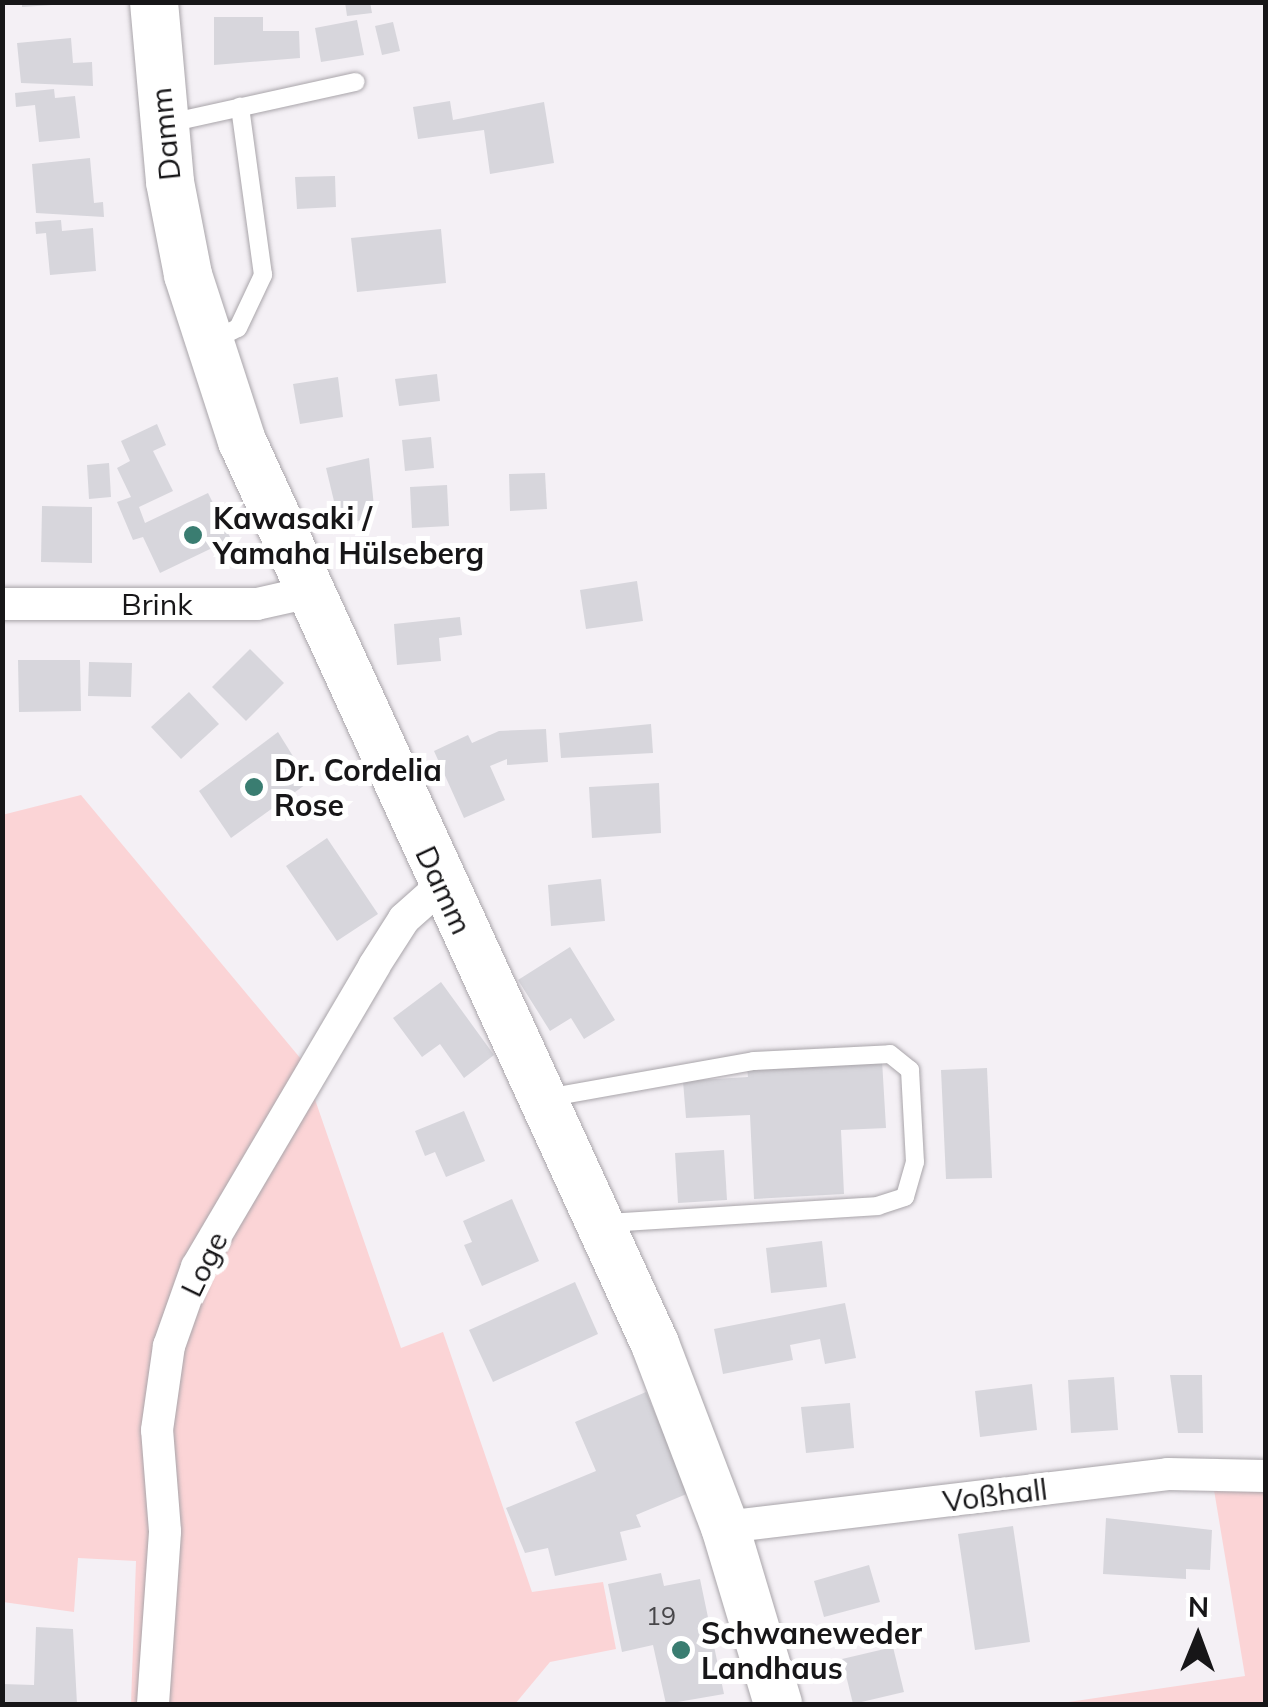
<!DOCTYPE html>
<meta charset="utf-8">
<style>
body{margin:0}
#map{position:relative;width:1268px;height:1707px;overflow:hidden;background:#f4f0f5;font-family:Mulish,sans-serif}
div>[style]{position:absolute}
.green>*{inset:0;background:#fbd4d6}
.building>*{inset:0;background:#d7d6dc}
.roads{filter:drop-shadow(0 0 2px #a9a5aa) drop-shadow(0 0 2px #a9a5aa)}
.service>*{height:18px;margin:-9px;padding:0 9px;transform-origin:9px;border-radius:9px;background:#fff}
.minor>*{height:32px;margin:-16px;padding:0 16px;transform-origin:16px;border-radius:16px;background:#fff}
.secondary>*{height:48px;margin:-24px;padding:0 24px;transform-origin:24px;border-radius:24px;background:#fff}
.dots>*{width:28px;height:28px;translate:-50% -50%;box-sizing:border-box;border:5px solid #fff;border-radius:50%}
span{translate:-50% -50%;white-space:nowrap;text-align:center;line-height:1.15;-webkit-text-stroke:10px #fff;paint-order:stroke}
.number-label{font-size:25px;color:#474649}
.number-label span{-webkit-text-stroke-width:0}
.street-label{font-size:30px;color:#171618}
.poi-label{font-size:30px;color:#171618;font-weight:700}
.left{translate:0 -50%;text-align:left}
.frame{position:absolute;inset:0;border:5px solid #171618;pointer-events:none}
.north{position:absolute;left:1148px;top:1587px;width:100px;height:100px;-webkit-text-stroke:8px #fff;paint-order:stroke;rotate:1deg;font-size:28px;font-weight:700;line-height:40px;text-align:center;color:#171618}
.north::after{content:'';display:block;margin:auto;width:35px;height:45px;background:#171618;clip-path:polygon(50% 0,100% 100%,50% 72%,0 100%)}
</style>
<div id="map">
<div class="green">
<div style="clip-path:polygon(81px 795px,301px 1059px,401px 1348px,443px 1332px,532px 1592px,603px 1582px,616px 1649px,550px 1662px,515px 1704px,131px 1704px,136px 1561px,78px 1558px,74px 1612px,3px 1602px,2px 815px)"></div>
<div style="clip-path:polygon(1214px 1490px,1265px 1491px,1265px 1704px,1055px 1704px,1245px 1676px)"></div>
</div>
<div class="building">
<div style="clip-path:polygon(22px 2px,52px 2px,52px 5px,22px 7px)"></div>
<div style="clip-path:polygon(345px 2px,370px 2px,372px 13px,347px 16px)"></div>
<div style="clip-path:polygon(214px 17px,263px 17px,263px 31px,299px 31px,300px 58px,214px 65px)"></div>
<div style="clip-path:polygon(357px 20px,364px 55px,321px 62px,315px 28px)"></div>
<div style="clip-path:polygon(393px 22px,400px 51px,382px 55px,375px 26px)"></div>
<div style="clip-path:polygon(71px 38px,73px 63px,92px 62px,93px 86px,21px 83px,17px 43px)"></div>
<div style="clip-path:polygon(54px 89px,55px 98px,75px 96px,80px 138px,39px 142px,35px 105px,16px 107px,15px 93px)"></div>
<div style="clip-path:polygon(450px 101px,453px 120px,544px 102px,554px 163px,490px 174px,484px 130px,418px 139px,413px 107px)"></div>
<div style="clip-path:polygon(90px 158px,94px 203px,103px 202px,104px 217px,36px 213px,32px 164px)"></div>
<div style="clip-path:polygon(335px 176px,336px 207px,297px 209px,295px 177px)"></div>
<div style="clip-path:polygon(61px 220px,62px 231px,93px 228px,96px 271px,50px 275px,46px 233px,36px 234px,35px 222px)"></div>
<div style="clip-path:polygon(441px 229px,446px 283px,357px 292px,351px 238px)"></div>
<div style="clip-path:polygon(437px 374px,440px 401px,399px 406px,395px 379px)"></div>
<div style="clip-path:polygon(338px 377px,343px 417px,300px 424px,293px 384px)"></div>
<div style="clip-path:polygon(157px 424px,166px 445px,153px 451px,173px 491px,139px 507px,145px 523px,208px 493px,231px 539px,160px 573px,143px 537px,133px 540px,117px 502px,131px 497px,117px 468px,130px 461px,121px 441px)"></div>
<div style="clip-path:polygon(431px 437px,434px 468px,405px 471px,402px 440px)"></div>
<div style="clip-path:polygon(369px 458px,375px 516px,340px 526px,326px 468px)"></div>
<div style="clip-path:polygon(109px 463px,111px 497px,89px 499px,87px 465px)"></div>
<div style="clip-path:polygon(545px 473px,547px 509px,510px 511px,509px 474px)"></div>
<div style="clip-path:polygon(447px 485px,449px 526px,412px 528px,410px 487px)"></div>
<div style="clip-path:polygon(42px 506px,92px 507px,92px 563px,41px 562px)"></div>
<div style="clip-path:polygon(637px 581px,643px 621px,586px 629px,580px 590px)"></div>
<div style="clip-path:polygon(460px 617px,462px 635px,439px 638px,441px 661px,397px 665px,394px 624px)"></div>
<div style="clip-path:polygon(250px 649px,284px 683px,246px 721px,212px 687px)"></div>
<div style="clip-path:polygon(18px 660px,80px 660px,81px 711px,19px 712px)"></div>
<div style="clip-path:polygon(89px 662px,132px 663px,131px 697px,88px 696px)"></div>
<div style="clip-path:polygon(189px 692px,219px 724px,181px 759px,151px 727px)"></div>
<div style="clip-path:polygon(651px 724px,653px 753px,561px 758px,559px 733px)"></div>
<div style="clip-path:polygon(546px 729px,548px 762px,507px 765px,507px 759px,490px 766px,505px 800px,464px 818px,434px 751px,468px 735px,472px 743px,499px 731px)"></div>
<div style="clip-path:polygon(278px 732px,309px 782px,231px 838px,199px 791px)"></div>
<div style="clip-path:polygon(659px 783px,661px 833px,592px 838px,589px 787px)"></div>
<div style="clip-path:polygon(327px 838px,378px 914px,337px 941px,286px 866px)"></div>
<div style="clip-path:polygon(601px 879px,605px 921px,551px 926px,548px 885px)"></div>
<div style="clip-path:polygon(570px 947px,615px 1020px,584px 1039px,571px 1018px,550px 1031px,518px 980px)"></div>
<div style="clip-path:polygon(441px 982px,494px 1055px,464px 1078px,440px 1044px,422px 1057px,393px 1018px)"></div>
<div style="clip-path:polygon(882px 1060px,886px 1128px,841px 1130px,844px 1194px,754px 1199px,750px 1115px,686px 1118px,683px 1081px,748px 1077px,747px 1068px)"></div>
<div style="clip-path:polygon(987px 1068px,992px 1178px,946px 1179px,941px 1070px)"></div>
<div style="clip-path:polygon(464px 1111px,485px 1161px,446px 1177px,435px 1152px,425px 1156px,415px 1131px)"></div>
<div style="clip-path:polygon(724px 1150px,727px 1200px,678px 1203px,675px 1153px)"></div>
<div style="clip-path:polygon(512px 1199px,539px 1261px,482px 1286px,464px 1245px,472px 1242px,463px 1221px)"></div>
<div style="clip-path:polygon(822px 1241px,827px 1287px,771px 1293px,766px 1248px)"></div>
<div style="clip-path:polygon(575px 1282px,598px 1334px,493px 1382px,469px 1330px)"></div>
<div style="clip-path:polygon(845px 1303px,856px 1358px,825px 1364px,820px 1339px,790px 1345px,793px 1360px,723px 1374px,714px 1329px)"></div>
<div style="clip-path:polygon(1170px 1375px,1202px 1375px,1203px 1433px,1178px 1433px)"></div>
<div style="clip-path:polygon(1114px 1377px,1118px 1430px,1071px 1433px,1068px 1380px)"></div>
<div style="clip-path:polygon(1032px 1384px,1037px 1430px,980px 1437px,975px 1391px)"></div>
<div style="clip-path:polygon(646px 1392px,689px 1493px,636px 1515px,641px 1527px,620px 1532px,627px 1560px,555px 1576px,548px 1548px,525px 1553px,506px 1508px,596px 1471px,575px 1422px)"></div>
<div style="clip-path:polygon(850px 1403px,854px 1448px,806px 1453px,801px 1407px)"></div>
<div style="clip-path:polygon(1106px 1518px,1212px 1530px,1210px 1570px,1186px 1569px,1186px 1579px,1103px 1574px)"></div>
<div style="clip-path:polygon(1013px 1526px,1030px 1642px,975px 1650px,958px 1534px)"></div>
<div style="clip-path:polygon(869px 1565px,880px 1602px,824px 1617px,814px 1581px)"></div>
<div style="clip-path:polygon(661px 1573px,664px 1586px,700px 1579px,724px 1694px,666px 1704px,653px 1645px,622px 1652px,608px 1584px)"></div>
<div style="clip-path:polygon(36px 1627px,73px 1629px,77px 1704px,2px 1704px,2px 1684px,34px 1685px)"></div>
<div style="clip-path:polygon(893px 1647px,904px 1692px,853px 1704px,842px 1659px)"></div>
</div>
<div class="roads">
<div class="service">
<div style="left:169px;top:123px;width:191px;rotate:-12.4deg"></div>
<div style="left:210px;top:342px;width:31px;rotate:-27deg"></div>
<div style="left:238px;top:328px;width:59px;rotate:-64.7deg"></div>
<div style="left:263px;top:275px;width:170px;rotate:-97.8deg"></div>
<div style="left:546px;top:1098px;width:211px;rotate:-10.1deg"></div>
<div style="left:754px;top:1061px;width:136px;rotate:-2.9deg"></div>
<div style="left:890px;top:1054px;width:26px;rotate:39deg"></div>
<div style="left:910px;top:1070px;width:92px;rotate:86.9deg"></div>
<div style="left:915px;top:1162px;width:36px;rotate:106deg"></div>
<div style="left:905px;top:1197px;width:28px;rotate:162deg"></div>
<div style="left:878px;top:1206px;width:274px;rotate:176.4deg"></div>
</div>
<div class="minor">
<div style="left:2px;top:604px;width:255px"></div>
<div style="left:257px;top:604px;width:54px;rotate:-12.8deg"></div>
<div style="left:725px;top:1527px;width:446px;rotate:-6.8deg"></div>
<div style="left:1168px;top:1474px;width:98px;rotate:1.2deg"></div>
<div style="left:153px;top:1704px;width:173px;rotate:-86deg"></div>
<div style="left:165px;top:1531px;width:101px;rotate:-94.5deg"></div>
<div style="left:157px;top:1430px;width:85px;rotate:-81.9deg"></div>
<div style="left:169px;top:1346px;width:84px;rotate:-70.5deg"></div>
<div style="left:197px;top:1267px;width:349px;rotate:-59.5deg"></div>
<div style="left:374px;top:966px;width:56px;rotate:-57.4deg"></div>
<div style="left:404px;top:919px;width:50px;rotate:-41.7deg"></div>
</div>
<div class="secondary">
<div style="left:154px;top:2px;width:181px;rotate:84.9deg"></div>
<div style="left:170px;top:182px;width:95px;rotate:79deg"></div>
<div style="left:188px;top:275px;width:175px;rotate:72deg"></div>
<div style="left:242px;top:441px;width:993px;rotate:65.42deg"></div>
<div style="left:655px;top:1344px;width:196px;rotate:69.1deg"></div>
<div style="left:725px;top:1527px;width:185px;rotate:73.3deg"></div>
</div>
</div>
<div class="dots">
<div style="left:193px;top:535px;background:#3a7d71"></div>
<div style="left:254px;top:787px;background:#3a7d71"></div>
<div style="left:681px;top:1650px;background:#3a7d71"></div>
</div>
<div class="number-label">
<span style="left:661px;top:1616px">19</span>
</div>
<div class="street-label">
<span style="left:165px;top:134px;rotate:-96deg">Damm</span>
<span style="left:157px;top:604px">Brink</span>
<span style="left:444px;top:890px;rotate:65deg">Damm</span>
<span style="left:204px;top:1264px;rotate:-64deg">Loge</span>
<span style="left:995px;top:1495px;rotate:-7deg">Voßhall</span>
</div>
<div class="poi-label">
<span class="left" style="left:213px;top:535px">Kawasaki /<br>Yamaha Hülseberg</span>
<span class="left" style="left:274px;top:787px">Dr. Cordelia<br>Rose</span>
<span class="left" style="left:701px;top:1650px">Schwaneweder<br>Landhaus</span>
</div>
<div class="frame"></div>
<div class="north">N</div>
</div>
